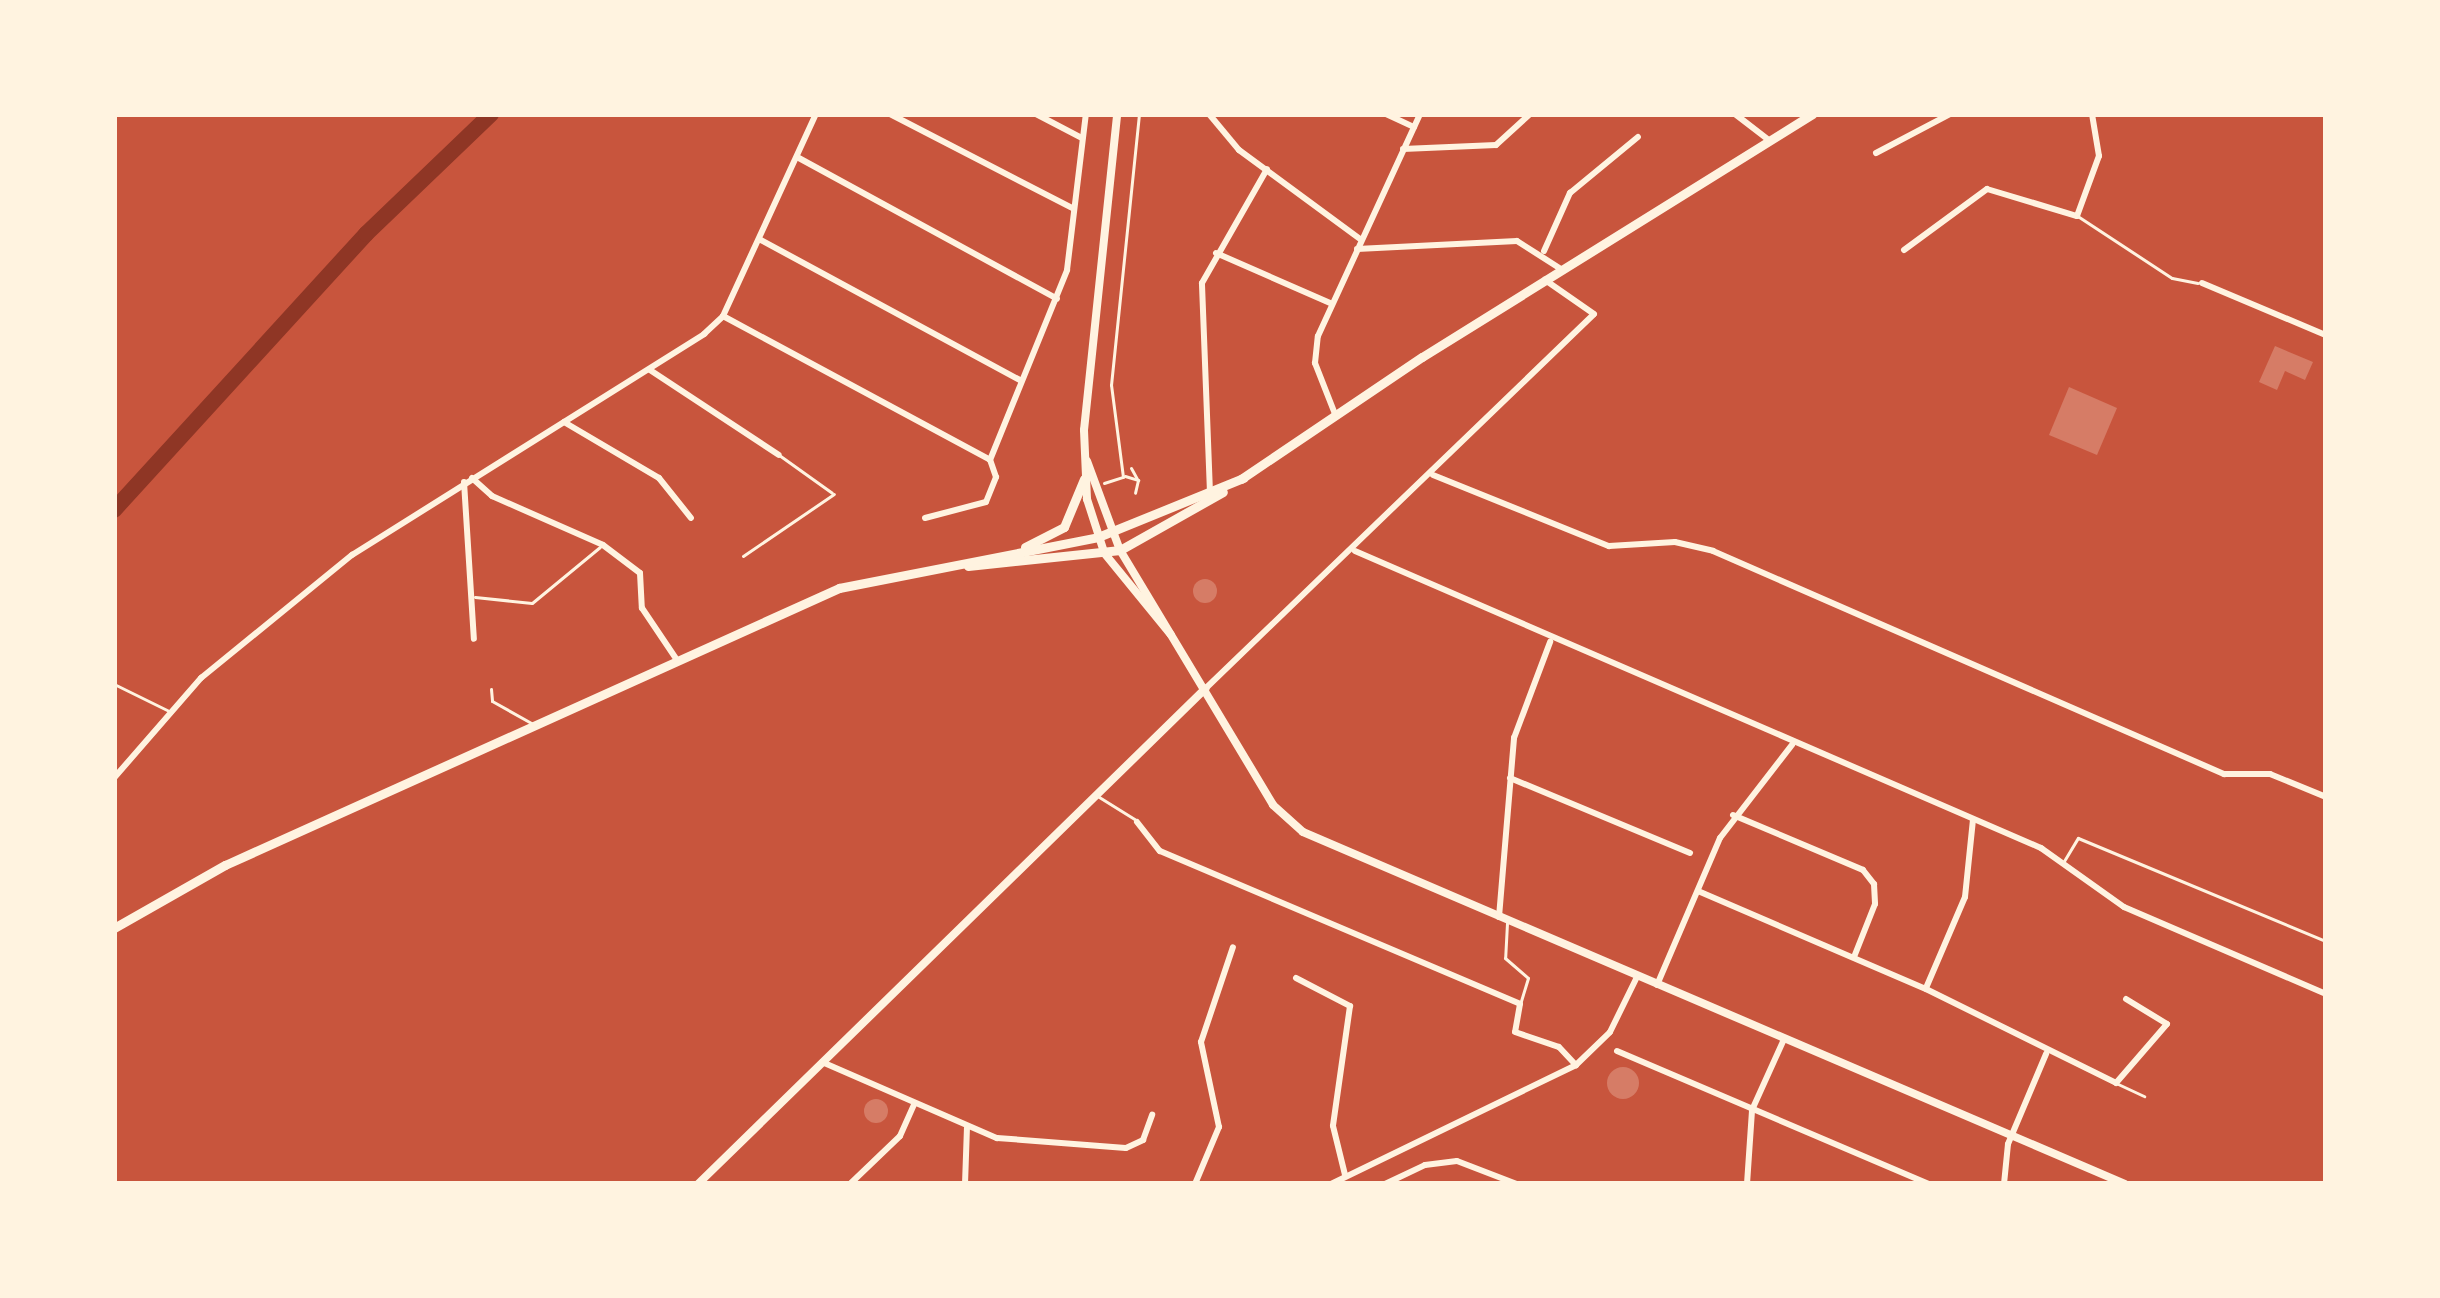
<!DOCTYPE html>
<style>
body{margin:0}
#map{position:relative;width:2440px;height:1298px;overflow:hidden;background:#c8553d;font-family:Quicksand,sans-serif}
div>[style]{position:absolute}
.river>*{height:16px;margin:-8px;padding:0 8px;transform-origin:8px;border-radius:8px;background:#8f3625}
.building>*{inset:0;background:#d67c66}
.round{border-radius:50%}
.path>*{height:3px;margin:-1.5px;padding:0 1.5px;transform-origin:1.5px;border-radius:1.5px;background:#fff3e0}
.service>*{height:3px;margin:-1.5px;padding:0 1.5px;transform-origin:1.5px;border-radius:1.5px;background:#fff3e0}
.minor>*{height:6px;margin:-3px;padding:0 3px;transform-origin:3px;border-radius:3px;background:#fff3e0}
.tertiary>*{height:8px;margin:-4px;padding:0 4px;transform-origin:4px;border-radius:4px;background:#fff3e0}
.secondary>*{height:8px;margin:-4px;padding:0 4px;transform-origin:4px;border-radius:4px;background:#fff3e0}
.primary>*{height:9px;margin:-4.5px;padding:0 4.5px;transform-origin:4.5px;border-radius:4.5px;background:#fff3e0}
span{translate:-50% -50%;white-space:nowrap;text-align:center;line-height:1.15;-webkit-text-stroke:12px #fff3e0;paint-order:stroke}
.frame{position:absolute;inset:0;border:117px solid #fff3e0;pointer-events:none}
</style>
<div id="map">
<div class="river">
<div style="left:114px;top:510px;width:374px;rotate:-47.6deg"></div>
<div style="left:366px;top:234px;width:173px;rotate:-43.8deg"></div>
</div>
<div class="building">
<div style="clip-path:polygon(2275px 346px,2313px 362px,2305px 380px,2285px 371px,2277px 390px,2259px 382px)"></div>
<div style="clip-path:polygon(2069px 387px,2117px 408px,2097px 455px,2049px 435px)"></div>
<div class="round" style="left:1193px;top:579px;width:24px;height:24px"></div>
<div class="round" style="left:1607px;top:1067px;width:32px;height:32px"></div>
<div class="round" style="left:864px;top:1099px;width:24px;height:24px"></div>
</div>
<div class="path">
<div style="left:1131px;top:468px;width:13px;rotate:61deg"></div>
<div style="left:1125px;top:476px;width:14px;rotate:17deg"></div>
<div style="left:1138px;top:480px;width:13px;rotate:103deg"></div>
<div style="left:1104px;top:483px;width:20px;rotate:-18deg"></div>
<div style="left:1123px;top:477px;width:93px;rotate:-97.4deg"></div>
<div style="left:1111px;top:385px;width:272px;rotate:-84.1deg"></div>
</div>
<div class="service">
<div style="left:2079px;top:217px;width:111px;rotate:33.3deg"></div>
<div style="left:2172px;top:278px;width:26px;rotate:11deg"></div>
<div style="left:779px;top:455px;width:65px;rotate:35.6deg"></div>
<div style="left:743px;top:556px;width:110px;rotate:-34.3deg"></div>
<div style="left:475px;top:597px;width:57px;rotate:6deg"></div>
<div style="left:532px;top:603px;width:88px;rotate:-39.5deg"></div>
<div style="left:114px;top:684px;width:64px;rotate:26.2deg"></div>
<div style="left:491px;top:689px;width:12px;rotate:85deg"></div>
<div style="left:492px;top:701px;width:47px;rotate:29.3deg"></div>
<div style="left:1099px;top:797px;width:44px;rotate:31.9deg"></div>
<div style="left:2064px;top:861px;width:27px;rotate:-59deg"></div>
<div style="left:2078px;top:838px;width:269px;rotate:22.6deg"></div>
<div style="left:1507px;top:923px;width:35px;rotate:93deg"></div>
<div style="left:1505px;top:958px;width:30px;rotate:41deg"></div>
<div style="left:1528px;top:978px;width:24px;rotate:107deg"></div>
<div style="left:2118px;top:1084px;width:29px;rotate:25deg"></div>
</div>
<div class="minor">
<div style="left:890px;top:114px;width:207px;rotate:27.3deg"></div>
<div style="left:1036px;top:114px;width:52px;rotate:27.6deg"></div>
<div style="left:1209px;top:114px;width:47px;rotate:50.2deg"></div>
<div style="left:1239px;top:150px;width:150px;rotate:36.3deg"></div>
<div style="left:1386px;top:114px;width:31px;rotate:25deg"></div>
<div style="left:1735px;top:114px;width:44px;rotate:37.6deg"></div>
<div style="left:1403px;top:149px;width:93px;rotate:-2.5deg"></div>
<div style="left:1496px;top:145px;width:46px;rotate:-42.4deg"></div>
<div style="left:1876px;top:153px;width:84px;rotate:-27.8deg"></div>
<div style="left:797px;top:157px;width:296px;rotate:28.6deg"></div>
<div style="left:759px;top:239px;width:297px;rotate:28.4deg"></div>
<div style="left:1357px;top:249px;width:160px;rotate:-2.9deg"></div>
<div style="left:1517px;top:241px;width:52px;rotate:32.5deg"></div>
<div style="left:1904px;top:250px;width:103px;rotate:-36.3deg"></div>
<div style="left:1987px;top:189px;width:94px;rotate:16.7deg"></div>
<div style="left:2077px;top:216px;width:64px;rotate:-69.9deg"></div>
<div style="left:2099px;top:156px;width:43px;rotate:-99.5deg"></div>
<div style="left:1544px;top:251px;width:64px;rotate:-65.9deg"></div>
<div style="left:1570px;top:193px;width:88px;rotate:-39.5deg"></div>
<div style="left:1216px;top:253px;width:124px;rotate:23.7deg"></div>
<div style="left:2202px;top:283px;width:134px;rotate:22.8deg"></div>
<div style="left:723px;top:316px;width:302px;rotate:28.3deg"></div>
<div style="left:650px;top:370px;width:154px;rotate:33.4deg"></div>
<div style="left:1335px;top:414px;width:55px;rotate:-111.4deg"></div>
<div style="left:1315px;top:363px;width:27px;rotate:-84deg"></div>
<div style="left:1318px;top:336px;width:244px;rotate:-65.3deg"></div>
<div style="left:564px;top:422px;width:110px;rotate:30.5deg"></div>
<div style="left:659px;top:478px;width:51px;rotate:51.3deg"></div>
<div style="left:990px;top:460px;width:205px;rotate:-67.9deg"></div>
<div style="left:1067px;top:270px;width:157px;rotate:-83.1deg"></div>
<div style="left:1433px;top:475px;width:190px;rotate:22deg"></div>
<div style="left:1609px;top:546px;width:66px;rotate:-3.5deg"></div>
<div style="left:1675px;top:542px;width:39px;rotate:13deg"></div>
<div style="left:1713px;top:551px;width:558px;rotate:23.58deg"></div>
<div style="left:2224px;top:774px;width:46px"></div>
<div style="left:2270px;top:774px;width:61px;rotate:22.3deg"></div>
<div style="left:472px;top:478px;width:27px;rotate:42deg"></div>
<div style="left:492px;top:496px;width:121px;rotate:23.8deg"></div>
<div style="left:603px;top:545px;width:46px;rotate:37.1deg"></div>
<div style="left:640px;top:573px;width:35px;rotate:87deg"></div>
<div style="left:642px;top:608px;width:63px;rotate:56.1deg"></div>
<div style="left:464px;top:482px;width:157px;rotate:86.4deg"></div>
<div style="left:1210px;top:493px;width:210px;rotate:-92.2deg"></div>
<div style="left:1202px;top:283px;width:131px;rotate:-60.3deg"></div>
<div style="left:925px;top:518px;width:63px;rotate:-14.7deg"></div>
<div style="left:986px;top:502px;width:27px;rotate:-68deg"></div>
<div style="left:996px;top:477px;width:18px;rotate:-109deg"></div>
<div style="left:1355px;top:551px;width:748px;rotate:23.41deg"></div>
<div style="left:2041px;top:848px;width:102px;rotate:35.4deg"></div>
<div style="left:2124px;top:907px;width:220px;rotate:23.3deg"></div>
<div style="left:1205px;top:689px;width:540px;rotate:-43.95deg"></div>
<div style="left:1594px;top:314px;width:60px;rotate:-145.2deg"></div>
<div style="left:114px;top:778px;width:133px;rotate:-49deg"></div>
<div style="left:201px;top:678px;width:195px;rotate:-39.2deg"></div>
<div style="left:352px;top:555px;width:416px;rotate:-32.1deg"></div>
<div style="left:704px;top:334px;width:26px;rotate:-43deg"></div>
<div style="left:723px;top:316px;width:222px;rotate:-65.3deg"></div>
<div style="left:1510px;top:778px;width:195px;rotate:22.6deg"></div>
<div style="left:1733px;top:815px;width:141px;rotate:22.9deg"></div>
<div style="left:1863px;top:870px;width:18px;rotate:52deg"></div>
<div style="left:1874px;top:884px;width:20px;rotate:87deg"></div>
<div style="left:1875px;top:904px;width:57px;rotate:111.6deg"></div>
<div style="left:1137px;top:822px;width:37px;rotate:52deg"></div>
<div style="left:1160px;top:851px;width:391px;rotate:23deg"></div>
<div style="left:1520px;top:1004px;width:28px;rotate:100deg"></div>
<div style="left:1515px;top:1032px;width:46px;rotate:18.8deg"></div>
<div style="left:1559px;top:1047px;width:25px;rotate:47deg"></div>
<div style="left:1698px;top:891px;width:248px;rotate:23.3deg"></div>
<div style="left:1926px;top:989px;width:212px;rotate:26.3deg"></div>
<div style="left:2116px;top:1083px;width:78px;rotate:-49.2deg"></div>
<div style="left:2167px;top:1024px;width:48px;rotate:-148.6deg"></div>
<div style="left:1499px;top:917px;width:180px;rotate:-85.2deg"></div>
<div style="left:1514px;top:738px;width:103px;rotate:-69.4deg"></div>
<div style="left:1296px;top:978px;width:61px;rotate:27.4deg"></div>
<div style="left:1350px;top:1006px;width:121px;rotate:98.1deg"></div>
<div style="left:1333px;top:1126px;width:50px;rotate:76.2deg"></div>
<div style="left:1657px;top:985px;width:160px;rotate:-66.8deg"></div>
<div style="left:1720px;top:838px;width:118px;rotate:-52.3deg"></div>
<div style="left:1926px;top:988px;width:99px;rotate:-66.8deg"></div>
<div style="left:1965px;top:897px;width:77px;rotate:-84.1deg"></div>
<div style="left:1617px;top:1051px;width:339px;rotate:23.1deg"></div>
<div style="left:822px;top:1062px;width:191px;rotate:23.5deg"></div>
<div style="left:997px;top:1138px;width:129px;rotate:4.4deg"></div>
<div style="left:1126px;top:1148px;width:19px;rotate:-25deg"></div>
<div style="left:1143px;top:1140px;width:27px;rotate:-70deg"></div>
<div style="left:850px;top:1184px;width:69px;rotate:-43.8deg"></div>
<div style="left:900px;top:1136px;width:36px;rotate:-66deg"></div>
<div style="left:965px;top:1184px;width:56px;rotate:-88deg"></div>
<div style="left:1195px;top:1184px;width:62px;rotate:-67.2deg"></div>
<div style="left:1219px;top:1127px;width:87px;rotate:-102deg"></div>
<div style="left:1201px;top:1042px;width:100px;rotate:-71.4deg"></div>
<div style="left:1331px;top:1184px;width:272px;rotate:-25.9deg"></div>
<div style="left:1576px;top:1065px;width:47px;rotate:-44.1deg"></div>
<div style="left:1610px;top:1032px;width:61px;rotate:-63.9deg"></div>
<div style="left:1385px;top:1184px;width:44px;rotate:-25.4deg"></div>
<div style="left:1425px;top:1165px;width:32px;rotate:-7deg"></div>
<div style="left:1457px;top:1161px;width:64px;rotate:21deg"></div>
<div style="left:1747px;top:1184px;width:74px;rotate:-86.1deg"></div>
<div style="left:1752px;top:1110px;width:78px;rotate:-65.7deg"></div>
<div style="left:2004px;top:1184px;width:40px;rotate:-84.3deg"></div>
<div style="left:2008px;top:1144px;width:98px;rotate:-67.1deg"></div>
</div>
<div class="tertiary">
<div style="left:1120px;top:550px;width:297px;rotate:59deg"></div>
<div style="left:1273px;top:805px;width:40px;rotate:42deg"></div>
<div style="left:1303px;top:832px;width:894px;rotate:23.18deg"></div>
<div style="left:1105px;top:554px;width:104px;rotate:50.8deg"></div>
<div style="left:698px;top:1184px;width:709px;rotate:-44.31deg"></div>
</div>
<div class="secondary">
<div style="left:1087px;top:461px;width:95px;rotate:69.7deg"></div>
<div style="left:1104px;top:552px;width:56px;rotate:-107.8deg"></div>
<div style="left:1087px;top:499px;width:69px;rotate:-92.5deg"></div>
<div style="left:1084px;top:430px;width:318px;rotate:-84deg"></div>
</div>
<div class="primary">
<div style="left:1241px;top:479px;width:218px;rotate:-34deg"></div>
<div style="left:1422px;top:357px;width:460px;rotate:-31.9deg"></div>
<div style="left:1025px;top:547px;width:44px;rotate:-27.1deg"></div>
<div style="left:1064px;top:527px;width:52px;rotate:-67.4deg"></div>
<div style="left:968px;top:566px;width:153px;rotate:-6deg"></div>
<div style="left:1120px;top:550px;width:118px;rotate:-29.4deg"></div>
<div style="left:114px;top:928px;width:128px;rotate:-29.6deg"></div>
<div style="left:225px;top:865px;width:674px;rotate:-24.28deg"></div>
<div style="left:839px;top:588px;width:264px;rotate:-11.1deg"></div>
<div style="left:1098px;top:537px;width:157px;rotate:-22.1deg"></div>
</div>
<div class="frame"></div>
</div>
